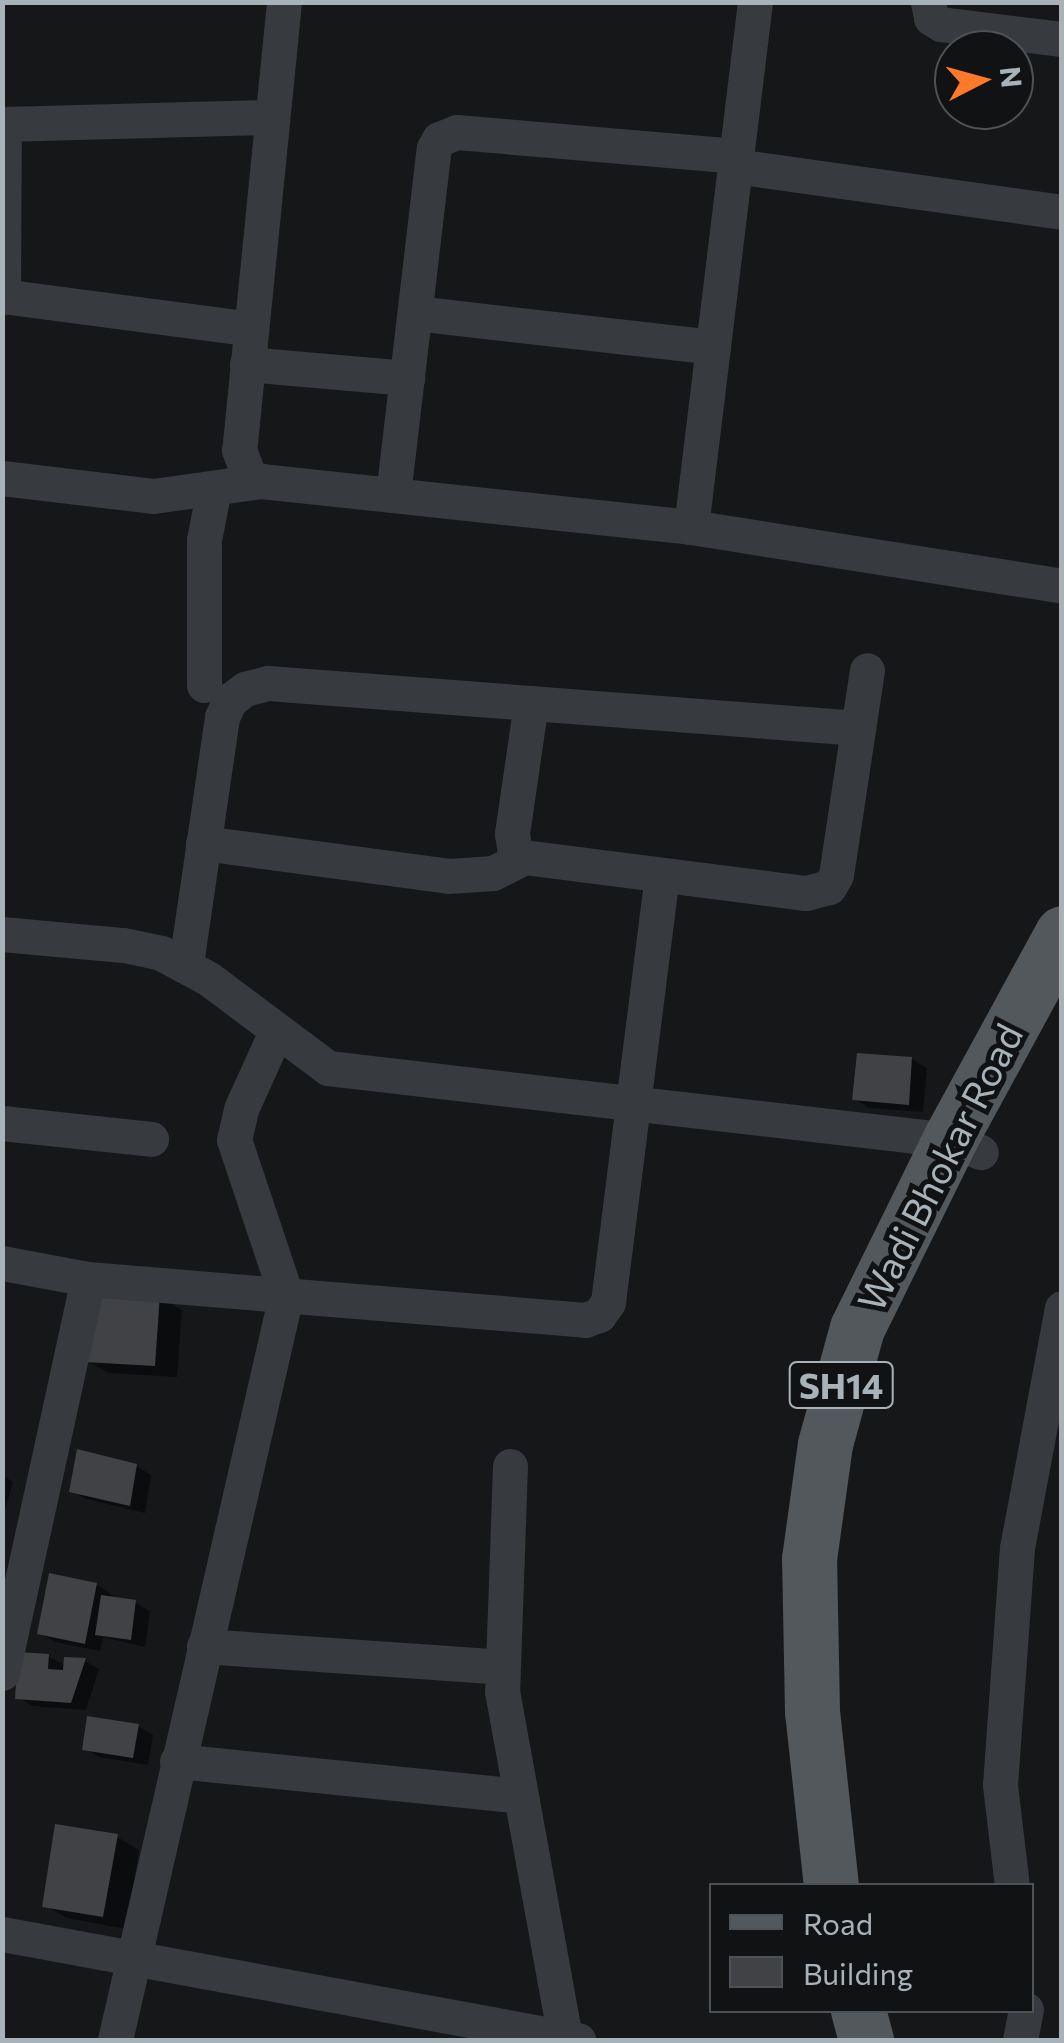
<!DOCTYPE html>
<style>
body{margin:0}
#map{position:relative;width:1064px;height:2043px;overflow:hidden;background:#161719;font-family:Commissioner,sans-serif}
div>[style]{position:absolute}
.shadow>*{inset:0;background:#0007}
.building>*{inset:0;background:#404246}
.street>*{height:35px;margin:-17.5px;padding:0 17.5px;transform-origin:17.5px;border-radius:17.5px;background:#373a3e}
.primary>*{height:55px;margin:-27.5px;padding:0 27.5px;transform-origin:27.5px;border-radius:27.5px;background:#53585d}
span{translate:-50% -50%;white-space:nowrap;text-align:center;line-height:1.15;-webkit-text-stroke:10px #111214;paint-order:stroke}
.shield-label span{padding:2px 8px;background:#111214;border:2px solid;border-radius:8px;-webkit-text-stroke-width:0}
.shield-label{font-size:35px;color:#a7b2b9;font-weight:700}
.street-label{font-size:38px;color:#a7b2b9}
.frame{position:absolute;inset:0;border:5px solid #a7b2b9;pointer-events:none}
.legend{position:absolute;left:709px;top:1883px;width:325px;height:130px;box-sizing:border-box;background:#111214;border:2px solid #4d5256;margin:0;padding:12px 18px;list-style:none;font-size:30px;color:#a7b2b9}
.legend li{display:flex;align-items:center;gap:20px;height:50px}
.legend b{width:50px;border:2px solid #4d5256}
.north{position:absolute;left:934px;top:30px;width:100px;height:100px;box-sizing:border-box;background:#111214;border:2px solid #4d5256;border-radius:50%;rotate:84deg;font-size:28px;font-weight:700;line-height:40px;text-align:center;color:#a7b2b9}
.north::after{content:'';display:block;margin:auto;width:35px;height:45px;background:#ff7928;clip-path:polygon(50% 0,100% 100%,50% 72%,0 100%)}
</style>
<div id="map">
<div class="shadow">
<div style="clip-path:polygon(912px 1059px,927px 1068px,923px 1112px,869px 1108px,854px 1099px)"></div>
<div style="clip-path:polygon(160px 1297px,182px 1310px,177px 1377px,109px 1373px,87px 1361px)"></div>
<div style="clip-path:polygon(136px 1466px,151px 1475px,145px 1513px,86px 1499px,71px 1491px)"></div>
<div style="clip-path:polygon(2px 1475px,13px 1482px,3px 1519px,2px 1519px)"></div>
<div style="clip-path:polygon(97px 1585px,111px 1594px,110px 1599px,136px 1603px,150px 1611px,145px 1647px,103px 1637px,100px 1651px,55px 1642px,40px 1633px)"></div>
<div style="clip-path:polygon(48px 1656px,66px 1666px,85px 1661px,99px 1669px,86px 1710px,32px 1706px,18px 1697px)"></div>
<div style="clip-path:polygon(138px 1726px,153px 1735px,148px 1765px,99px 1757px,84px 1748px)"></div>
<div style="clip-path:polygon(117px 1837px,139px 1850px,126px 1929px,67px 1918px,44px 1905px)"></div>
</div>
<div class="building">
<div style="clip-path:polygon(857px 1053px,912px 1057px,909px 1105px,852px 1100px)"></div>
<div style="clip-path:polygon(93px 1289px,160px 1294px,155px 1366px,84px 1362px)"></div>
<div style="clip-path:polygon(77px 1449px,137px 1464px,130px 1506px,69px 1492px)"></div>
<div style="clip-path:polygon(49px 1573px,97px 1583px,85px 1644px,37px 1634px)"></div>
<div style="clip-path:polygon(101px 1595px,136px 1600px,131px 1640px,95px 1635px)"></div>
<div style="clip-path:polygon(18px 1652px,49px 1654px,48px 1669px,63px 1670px,64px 1657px,86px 1658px,71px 1703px,15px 1699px)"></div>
<div style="clip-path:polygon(87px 1716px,139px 1724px,133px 1758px,82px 1750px)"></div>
<div style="clip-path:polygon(55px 1824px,118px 1834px,103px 1917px,42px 1907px)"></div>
</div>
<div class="street">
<div style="left:284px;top:2px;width:450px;rotate:95.7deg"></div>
<div style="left:239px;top:450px;width:28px;rotate:69deg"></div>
<div style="left:249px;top:476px;width:13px;rotate:23deg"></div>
<div style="left:261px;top:481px;width:432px;rotate:6.1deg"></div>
<div style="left:691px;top:527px;width:376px;rotate:9deg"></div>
<div style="left:928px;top:2px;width:16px;rotate:79deg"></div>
<div style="left:931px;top:18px;width:12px;rotate:31deg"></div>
<div style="left:941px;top:24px;width:122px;rotate:7.1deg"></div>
<div style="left:2px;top:124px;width:270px;rotate:-1.5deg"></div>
<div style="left:735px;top:166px;width:330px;rotate:8deg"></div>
<div style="left:2px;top:296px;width:251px;rotate:7.5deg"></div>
<div style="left:3px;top:297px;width:173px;rotate:-89.7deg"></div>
<div style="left:415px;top:313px;width:300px;rotate:6.5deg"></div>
<div style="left:247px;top:364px;width:161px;rotate:5deg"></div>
<div style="left:2px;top:478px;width:152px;rotate:6.8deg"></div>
<div style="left:153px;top:496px;width:109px;rotate:-7.9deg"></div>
<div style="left:393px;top:495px;width:349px;rotate:-83.3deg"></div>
<div style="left:434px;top:148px;width:10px;rotate:-61deg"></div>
<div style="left:439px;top:139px;width:19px;rotate:-21deg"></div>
<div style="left:457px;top:132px;width:280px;rotate:4.9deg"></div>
<div style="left:691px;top:527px;width:529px;rotate:-83.05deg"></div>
<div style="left:204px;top:685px;width:145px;rotate:-90deg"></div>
<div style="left:204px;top:540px;width:53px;rotate:-79.1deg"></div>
<div style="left:531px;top:703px;width:132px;rotate:98.3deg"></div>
<div style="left:512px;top:834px;width:18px;rotate:81deg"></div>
<div style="left:515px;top:852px;width:10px;rotate:29deg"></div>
<div style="left:524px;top:857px;width:284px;rotate:7.3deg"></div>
<div style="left:806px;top:893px;width:24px;rotate:-15deg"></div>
<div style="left:829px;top:887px;width:14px;rotate:-60deg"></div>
<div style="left:836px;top:875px;width:207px;rotate:-81.4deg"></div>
<div style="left:203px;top:843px;width:248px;rotate:7.6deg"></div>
<div style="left:449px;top:876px;width:44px;rotate:-3.9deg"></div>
<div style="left:493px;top:873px;width:35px;rotate:-27deg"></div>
<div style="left:2px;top:934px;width:122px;rotate:5.2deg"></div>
<div style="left:124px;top:945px;width:38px;rotate:12deg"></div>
<div style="left:161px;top:953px;width:55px;rotate:28.4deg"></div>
<div style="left:209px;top:979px;width:149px;rotate:36.8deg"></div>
<div style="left:328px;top:1068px;width:625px;rotate:6.61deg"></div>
<div style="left:949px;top:1140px;width:34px;rotate:21deg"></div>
<div style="left:186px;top:964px;width:250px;rotate:-81.7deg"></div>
<div style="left:222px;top:717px;width:19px;rotate:-65deg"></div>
<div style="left:230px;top:700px;width:19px;rotate:-36deg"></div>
<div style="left:245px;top:689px;width:24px;rotate:-15deg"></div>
<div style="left:268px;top:683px;width:592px;rotate:4.36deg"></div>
<div style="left:2px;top:1123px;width:150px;rotate:6.1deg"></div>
<div style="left:2px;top:1263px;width:87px;rotate:10.5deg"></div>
<div style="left:88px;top:1279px;width:499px;rotate:4.7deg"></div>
<div style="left:585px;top:1320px;width:15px;rotate:-20deg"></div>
<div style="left:599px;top:1315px;width:16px;rotate:-55deg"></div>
<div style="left:608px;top:1302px;width:430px;rotate:-82.8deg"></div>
<div style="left:510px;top:1466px;width:225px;rotate:92deg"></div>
<div style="left:502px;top:1691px;width:353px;rotate:79.7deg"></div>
<div style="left:204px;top:1646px;width:298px;rotate:4deg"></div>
<div style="left:2px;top:1673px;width:403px;rotate:-77.7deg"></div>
<div style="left:177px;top:1761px;width:345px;rotate:5.8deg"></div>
<div style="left:1012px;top:1886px;width:102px;rotate:-96.8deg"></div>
<div style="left:1000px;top:1785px;width:238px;rotate:-85.9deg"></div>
<div style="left:1017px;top:1548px;width:244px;rotate:-79.4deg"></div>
<div style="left:2px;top:1934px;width:586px;rotate:10.43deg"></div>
<div style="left:115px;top:2040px;width:764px;rotate:-77.07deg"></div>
<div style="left:286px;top:1295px;width:163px;rotate:-108.5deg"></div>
<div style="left:234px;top:1140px;width:32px;rotate:-77deg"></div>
<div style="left:241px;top:1109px;width:85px;rotate:-65.6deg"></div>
<div style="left:1020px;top:2040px;width:31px;rotate:-79deg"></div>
</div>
<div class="primary">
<div style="left:831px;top:1886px;width:176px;rotate:-96.2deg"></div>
<div style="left:812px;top:1711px;width:152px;rotate:-91.1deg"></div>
<div style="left:809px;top:1559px;width:116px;rotate:-82.1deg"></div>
<div style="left:825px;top:1444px;width:120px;rotate:-74.6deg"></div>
<div style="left:857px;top:1328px;width:213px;rotate:-63.8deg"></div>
<div style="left:951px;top:1137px;width:232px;rotate:-61.4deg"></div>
<div style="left:858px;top:2010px;width:31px;rotate:75deg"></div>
</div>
<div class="shield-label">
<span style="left:841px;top:1385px">SH14</span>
</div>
<div class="street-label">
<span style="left:939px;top:1167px;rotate:-63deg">Wadi Bhokar Road</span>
</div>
<div class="frame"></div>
<ul class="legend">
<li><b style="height:12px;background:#53585d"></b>Road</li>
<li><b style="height:28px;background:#404246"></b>Building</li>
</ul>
<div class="north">N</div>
</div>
